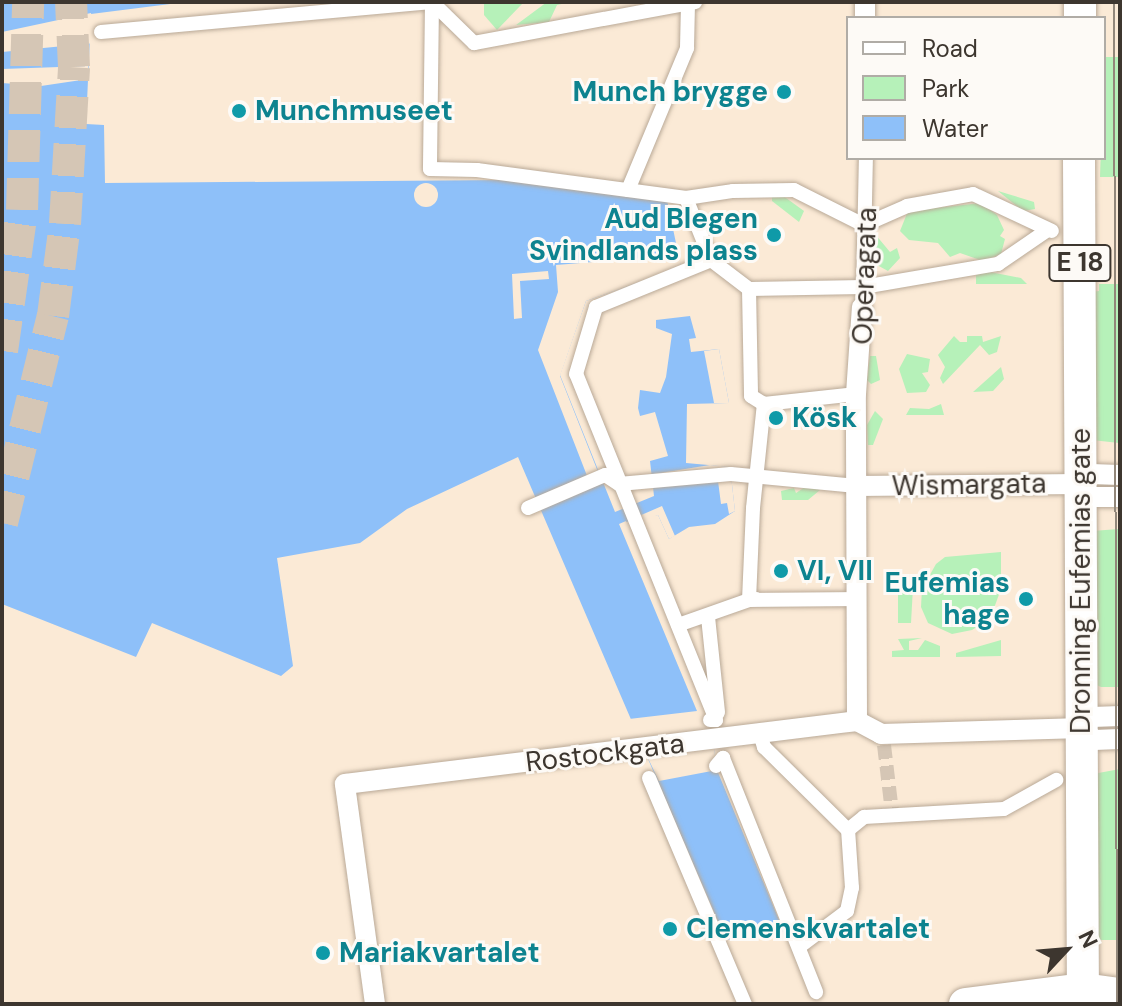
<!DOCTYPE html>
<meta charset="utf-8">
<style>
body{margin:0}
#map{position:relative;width:1122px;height:1006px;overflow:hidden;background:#fbead6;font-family:"DM Sans",sans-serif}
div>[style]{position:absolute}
.green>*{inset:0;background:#b6f1b9}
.water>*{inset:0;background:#8ec0f9}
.pier>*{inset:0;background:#fbead6}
.round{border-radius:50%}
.pedestrian-tunnel>*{height:14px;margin-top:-7px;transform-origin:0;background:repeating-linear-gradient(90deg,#d5c6b5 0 14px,transparent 0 21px)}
.trunk-tunnel>*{height:32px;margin-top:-16px;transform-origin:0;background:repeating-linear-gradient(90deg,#d5c6b5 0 32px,transparent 0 48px)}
.roads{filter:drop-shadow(0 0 2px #b9a997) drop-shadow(0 0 2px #b9a997)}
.pedestrian>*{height:14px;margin:-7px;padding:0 7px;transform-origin:7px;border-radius:7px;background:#fff}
.minor>*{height:20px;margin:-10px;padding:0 10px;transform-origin:10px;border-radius:10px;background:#fff}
.trunk>*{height:32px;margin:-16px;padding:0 16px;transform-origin:16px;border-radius:16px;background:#fff}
.tram>*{height:2px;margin:-1px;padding:0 1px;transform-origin:1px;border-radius:1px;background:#92877a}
.dots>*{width:22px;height:22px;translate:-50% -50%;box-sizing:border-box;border:4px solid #fdfaf6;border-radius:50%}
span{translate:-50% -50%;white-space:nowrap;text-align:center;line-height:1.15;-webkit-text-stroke:6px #fdfaf6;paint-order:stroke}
.shield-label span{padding:2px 6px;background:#fdfaf6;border:2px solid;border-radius:6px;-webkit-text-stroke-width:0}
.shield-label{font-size:26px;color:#3d362f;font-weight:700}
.culture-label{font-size:28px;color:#0d838f;font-weight:700}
.right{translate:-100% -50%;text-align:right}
.left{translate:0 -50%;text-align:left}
.street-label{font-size:28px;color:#3d362f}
.frame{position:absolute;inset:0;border:4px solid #3d362f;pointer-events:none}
.legend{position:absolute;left:846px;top:16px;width:260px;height:144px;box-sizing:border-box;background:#fdfaf6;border:2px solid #b0aca6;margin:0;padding:10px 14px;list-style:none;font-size:24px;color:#3d362f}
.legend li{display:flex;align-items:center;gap:16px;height:40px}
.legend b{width:40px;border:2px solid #b0aca6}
.north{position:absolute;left:1026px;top:910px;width:80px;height:80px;-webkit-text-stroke:6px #fdfaf6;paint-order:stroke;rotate:64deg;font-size:22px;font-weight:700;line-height:32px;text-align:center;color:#3d362f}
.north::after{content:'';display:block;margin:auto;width:28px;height:36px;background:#3d362f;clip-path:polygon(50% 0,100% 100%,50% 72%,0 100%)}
</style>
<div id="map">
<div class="green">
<div style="clip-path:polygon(524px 2px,497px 30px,484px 15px,484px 2px)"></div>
<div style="clip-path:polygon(547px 2px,571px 2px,557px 5px,549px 22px,516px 25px)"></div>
<div style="clip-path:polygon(1104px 57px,1118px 57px,1119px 177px,1100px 177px)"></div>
<div style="clip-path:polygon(998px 191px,1034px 202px,1035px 209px,1023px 211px)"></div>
<div style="clip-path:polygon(772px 195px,782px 195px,804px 211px,799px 222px,772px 201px)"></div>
<div style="clip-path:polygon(981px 203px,997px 215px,1004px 230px,1000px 236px,1005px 239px,1001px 254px,983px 261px,960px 253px,950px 257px,938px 243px,909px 240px,900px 231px,908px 211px)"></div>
<div style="clip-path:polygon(875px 234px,890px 252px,897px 248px,900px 258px,888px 271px,866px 259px,863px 251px)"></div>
<div style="clip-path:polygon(985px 271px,1021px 278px,1027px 284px,976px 284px,976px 275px)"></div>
<div style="clip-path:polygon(1099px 284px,1120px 284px,1119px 443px,1092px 440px,1091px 292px,1099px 291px)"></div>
<div style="clip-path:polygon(954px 336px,960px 342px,967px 342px,967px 336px,982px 336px,983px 342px,1001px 336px,997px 352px,989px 355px,980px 345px,943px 384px,940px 378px,945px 367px,938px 355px)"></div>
<div style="clip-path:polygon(907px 354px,930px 359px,928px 372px,922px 373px,930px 385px,926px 392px,907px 393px,899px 369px)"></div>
<div style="clip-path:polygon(870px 356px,876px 356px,880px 380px,871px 384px,867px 380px)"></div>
<div style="clip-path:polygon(1001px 367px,1004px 379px,993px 391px,973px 392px)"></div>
<div style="clip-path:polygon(941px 404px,944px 415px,906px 415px,910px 408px,929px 409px)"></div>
<div style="clip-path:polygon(875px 411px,883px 419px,873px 445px,868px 445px,867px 425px)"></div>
<div style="clip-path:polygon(811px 483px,820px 490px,808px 500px,782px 500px,781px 491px,794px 488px,796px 493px)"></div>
<div style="clip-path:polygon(1119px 529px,1120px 687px,1101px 687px,1092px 683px,1092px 531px)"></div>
<div style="clip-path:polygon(1001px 552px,1001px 589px,990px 619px,972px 630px,952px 634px,928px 623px,921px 607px,922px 589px,936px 564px,945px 557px)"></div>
<div style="clip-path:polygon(898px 586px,913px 587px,911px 623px,898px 623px)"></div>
<div style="clip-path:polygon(922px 638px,909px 641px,909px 650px,918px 650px,925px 640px,940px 646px,940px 657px,892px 657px,892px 651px,904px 650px,898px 639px)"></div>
<div style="clip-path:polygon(1001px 640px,1001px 656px,956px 657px,956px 653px)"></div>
<div style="clip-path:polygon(1120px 769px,1120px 940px,1101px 940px,1093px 936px,1093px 774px)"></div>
</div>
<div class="water">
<div style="clip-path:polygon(2px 2px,186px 2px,91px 14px,86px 124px,104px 125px,105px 183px,505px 180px,667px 200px,681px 267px,586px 301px,560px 375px,615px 512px,654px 496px,650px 461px,668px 456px,655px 412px,640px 416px,638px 408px,640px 390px,660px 393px,666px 377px,672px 334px,656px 328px,656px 320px,690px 316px,696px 338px,689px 339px,691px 352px,719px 349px,729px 403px,687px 404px,686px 463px,730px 467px,735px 511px,715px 524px,689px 527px,669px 539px,658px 515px,626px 522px,709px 710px,717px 770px,784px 932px,726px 940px,518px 457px,407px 509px,360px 543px,277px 558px,293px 666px,281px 676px,152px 623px,136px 657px,2px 604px)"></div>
</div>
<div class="pier">
<div style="clip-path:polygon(91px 13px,95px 43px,2px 52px,2px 32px)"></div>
<div style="clip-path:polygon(88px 66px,88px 79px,41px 86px,2px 83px,2px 69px)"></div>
<div class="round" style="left:414px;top:183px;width:24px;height:24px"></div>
<div style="clip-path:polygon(679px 255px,681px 267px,586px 301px,560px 376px,602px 482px,591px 486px,538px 350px,558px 292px,556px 265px)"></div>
<div style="clip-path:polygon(548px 271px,549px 279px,520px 281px,522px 318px,514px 319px,512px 274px)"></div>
<div style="clip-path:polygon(719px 349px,729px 403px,714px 403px,704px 351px)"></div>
<div style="clip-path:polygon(710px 465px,730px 467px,735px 511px,729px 514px,727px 503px,721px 504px,718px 481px,648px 475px)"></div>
<div style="clip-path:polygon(662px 506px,675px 536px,669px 539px,658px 515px,642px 521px,639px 516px)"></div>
<div style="clip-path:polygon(626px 521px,709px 710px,717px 770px,659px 781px,629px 719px,697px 711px,619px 524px)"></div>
</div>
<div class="pedestrian-tunnel">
<div style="left:884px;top:745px;width:67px;rotate:83.2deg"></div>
</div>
<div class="trunk-tunnel">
<div style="left:2px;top:351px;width:142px;rotate:-81.9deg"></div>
<div style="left:22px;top:210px;width:208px;rotate:-88.3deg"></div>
<div style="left:2px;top:523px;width:213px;rotate:-76.2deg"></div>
<div style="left:53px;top:316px;width:93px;rotate:-82.6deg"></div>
<div style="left:65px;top:224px;width:157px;rotate:-86.7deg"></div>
<div style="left:74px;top:67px;width:65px;rotate:-92.6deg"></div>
</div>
<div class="roads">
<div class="pedestrian">
<div style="left:432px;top:2px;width:167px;rotate:90.7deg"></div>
<div style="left:430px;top:169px;width:47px;rotate:1.2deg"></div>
<div style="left:477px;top:170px;width:211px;rotate:7.6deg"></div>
<div style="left:686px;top:198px;width:48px;rotate:-8.5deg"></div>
<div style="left:733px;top:191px;width:61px;rotate:-0.9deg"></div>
<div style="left:794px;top:190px;width:78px;rotate:26.6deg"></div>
<div style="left:864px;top:225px;width:47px;rotate:-23.8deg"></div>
<div style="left:907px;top:206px;width:67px;rotate:-10.3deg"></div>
<div style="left:973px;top:194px;width:87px;rotate:25.1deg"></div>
<div style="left:432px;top:2px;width:59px;rotate:44.3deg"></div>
<div style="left:474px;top:43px;width:225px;rotate:-10.5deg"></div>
<div style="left:101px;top:32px;width:332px;rotate:-5.2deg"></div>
<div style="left:628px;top:190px;width:154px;rotate:-67.4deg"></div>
<div style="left:687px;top:48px;width:45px;rotate:-88.7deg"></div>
<div style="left:686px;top:198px;width:67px;rotate:68deg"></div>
<div style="left:711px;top:260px;width:48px;rotate:37.3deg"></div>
<div style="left:749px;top:289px;width:114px;rotate:-1deg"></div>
<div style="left:863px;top:287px;width:137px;rotate:-9.7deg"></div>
<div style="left:998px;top:264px;width:58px;rotate:-34.5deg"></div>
<div style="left:749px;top:289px;width:107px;rotate:88.9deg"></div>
<div style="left:751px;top:396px;width:15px;rotate:32deg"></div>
<div style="left:764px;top:404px;width:93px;rotate:-6.2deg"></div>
<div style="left:863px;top:297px;width:139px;rotate:-88.8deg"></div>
<div style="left:528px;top:508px;width:84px;rotate:-23.2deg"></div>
<div style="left:605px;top:475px;width:17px;rotate:33deg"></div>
<div style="left:619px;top:484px;width:112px;rotate:-5.1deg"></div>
<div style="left:731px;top:474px;width:126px;rotate:5.5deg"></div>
<div style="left:756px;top:599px;width:7px;rotate:172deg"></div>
<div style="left:749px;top:600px;width:92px;rotate:-87.5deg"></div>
<div style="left:753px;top:508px;width:105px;rotate:-84deg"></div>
<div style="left:708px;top:617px;width:96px;rotate:84deg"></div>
<div style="left:678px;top:625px;width:75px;rotate:-19.4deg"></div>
<div style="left:749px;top:600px;width:107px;rotate:-0.5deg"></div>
<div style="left:710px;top:720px;width:6px"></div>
<div style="left:716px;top:720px;width:373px;rotate:-112deg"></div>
<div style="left:576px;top:374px;width:70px;rotate:-73.4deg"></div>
<div style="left:596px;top:307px;width:124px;rotate:-22.2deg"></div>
<div style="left:760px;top:734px;width:14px;rotate:73deg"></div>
<div style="left:764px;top:747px;width:118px;rotate:44.7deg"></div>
<div style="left:716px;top:766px;width:11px;rotate:-49deg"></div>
<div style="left:723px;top:758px;width:252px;rotate:68.3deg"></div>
<div style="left:649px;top:778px;width:246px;rotate:67deg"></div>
<div style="left:799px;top:947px;width:60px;rotate:-36.9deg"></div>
<div style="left:847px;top:911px;width:24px;rotate:-78deg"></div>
<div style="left:852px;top:888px;width:58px;rotate:-93.9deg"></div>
<div style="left:848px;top:830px;width:21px;rotate:-39deg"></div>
<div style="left:864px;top:817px;width:140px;rotate:-3.3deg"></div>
<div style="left:1004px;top:809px;width:60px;rotate:-29.1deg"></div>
</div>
<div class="minor">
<div style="left:865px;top:2px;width:16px;rotate:90deg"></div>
<div style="left:1081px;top:484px;width:16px;rotate:52deg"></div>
<div style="left:1091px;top:497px;width:29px"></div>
<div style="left:856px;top:486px;width:225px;rotate:-0.5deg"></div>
<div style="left:1081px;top:484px;width:14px;rotate:-45deg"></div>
<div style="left:1091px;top:474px;width:29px;rotate:2deg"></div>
<div style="left:857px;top:721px;width:327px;rotate:-90.2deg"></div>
<div style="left:856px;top:394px;width:87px;rotate:-86.1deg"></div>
<div style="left:1082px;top:728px;width:15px;rotate:-48deg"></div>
<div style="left:1092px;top:717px;width:28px;rotate:-2deg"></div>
<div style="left:375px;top:1004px;width:222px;rotate:-97.8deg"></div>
<div style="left:345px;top:784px;width:516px;rotate:-7.01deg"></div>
<div style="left:857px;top:721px;width:27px;rotate:28deg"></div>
<div style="left:881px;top:734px;width:201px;rotate:-1.7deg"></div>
<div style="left:1082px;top:728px;width:17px;rotate:45deg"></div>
<div style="left:1094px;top:740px;width:26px;rotate:-2deg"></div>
</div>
<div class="trunk">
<div style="left:1080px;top:2px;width:16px;rotate:90deg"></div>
<div style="left:1079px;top:158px;width:846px;rotate:89.73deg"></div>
<div style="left:965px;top:1004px;width:119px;rotate:-7.2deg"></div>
<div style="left:1083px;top:989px;width:37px;rotate:8deg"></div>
</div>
</div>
<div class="tram">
<div style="left:1114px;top:2px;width:1002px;rotate:89.83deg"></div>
</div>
<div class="dots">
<div style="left:784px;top:92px;background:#0f9aa8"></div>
<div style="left:239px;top:111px;background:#0f9aa8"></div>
<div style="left:774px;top:235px;background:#0f9aa8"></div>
<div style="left:776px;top:418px;background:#0f9aa8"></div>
<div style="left:781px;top:571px;background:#0f9aa8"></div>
<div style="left:1026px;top:599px;background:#0f9aa8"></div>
<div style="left:670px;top:929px;background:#0f9aa8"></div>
<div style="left:323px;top:953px;background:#0f9aa8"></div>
</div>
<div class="shield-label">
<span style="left:1080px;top:263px">E 18</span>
</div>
<div class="culture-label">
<span class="right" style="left:768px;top:92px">Munch brygge</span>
<span class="left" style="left:255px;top:111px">Munchmuseet</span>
<span class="right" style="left:758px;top:235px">Aud Blegen<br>Svindlands plass</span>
<span class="left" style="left:792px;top:418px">Kösk</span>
<span class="left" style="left:797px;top:571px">VI, VII</span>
<span class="right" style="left:1010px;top:599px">Eufemias<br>hage</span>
<span class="left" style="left:686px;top:929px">Clemenskvartalet</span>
<span class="left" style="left:339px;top:953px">Mariakvartalet</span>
</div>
<div class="street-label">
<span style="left:865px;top:276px;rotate:-88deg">Operagata</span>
<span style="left:969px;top:485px;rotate:-1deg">Wismargata</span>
<span style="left:1081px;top:581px;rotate:-90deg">Dronning Eufemias gate</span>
<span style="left:605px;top:753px;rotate:-7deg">Rostockgata</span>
</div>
<div class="frame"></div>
<ul class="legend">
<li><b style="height:10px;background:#fff"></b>Road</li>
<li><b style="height:22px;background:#b6f1b9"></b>Park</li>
<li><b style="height:22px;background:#8ec0f9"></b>Water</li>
</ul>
<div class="north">N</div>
</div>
